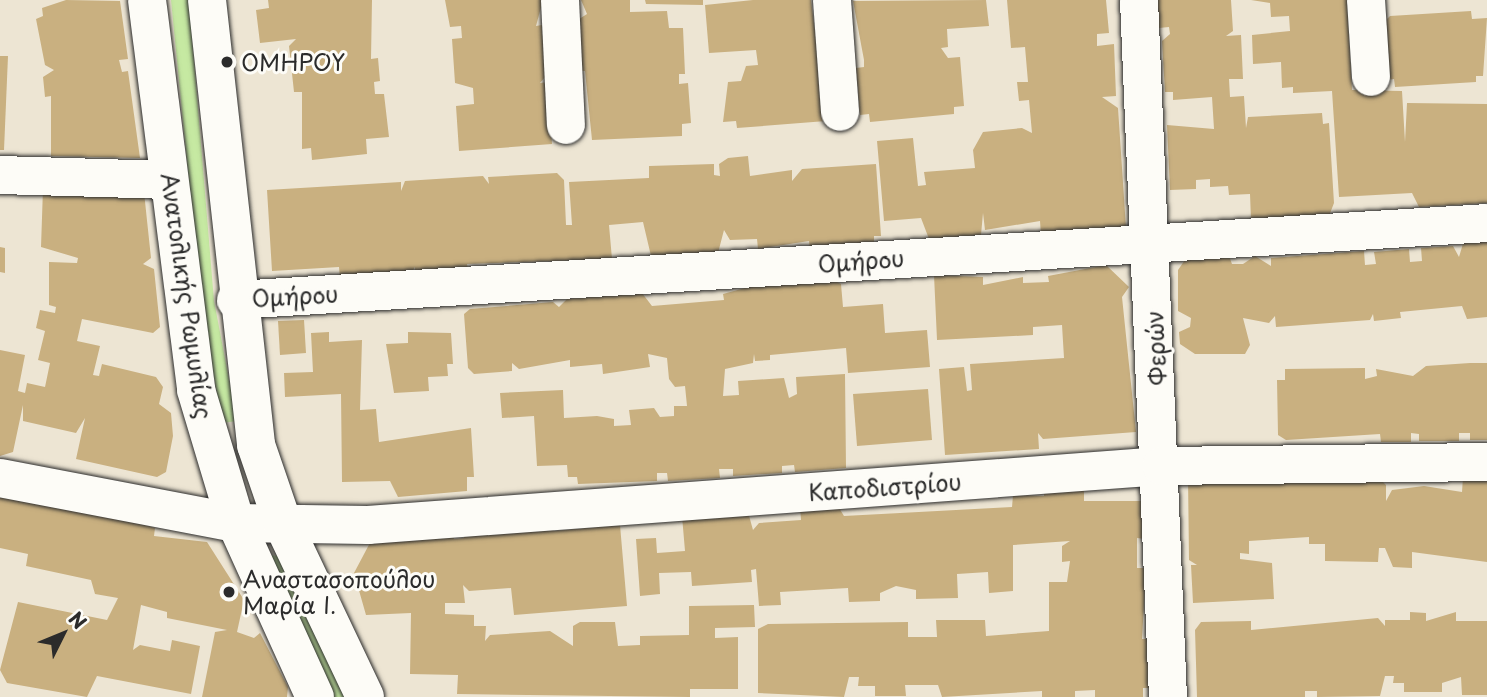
<!DOCTYPE html>
<meta charset="utf-8">
<style>
body{margin:0}
#map{position:relative;width:1487px;height:697px;overflow:hidden;background:#ede5d3;font-family:"Playpen Sans",sans-serif}
div>[style]{position:absolute}
.green>*{inset:0;background:#c6e9a2}
.building>*{inset:0;background:#c9b080}
.roads{filter:drop-shadow(0 0 2px #2b2b2b) drop-shadow(0 0 2px #2b2b2b)}
.minor>*{height:38px;margin:-19px;padding:0 19px;transform-origin:19px;border-radius:19px;background:#fdfcf7}
.secondary>*{height:38px;margin:-19px;padding:0 19px;transform-origin:19px;border-radius:19px;background:#fdfcf7}
.dots>*{width:19px;height:19px;translate:-50% -50%;box-sizing:border-box;border:4px solid #fdfcf7;border-radius:50%}
span{translate:-50% -50%;white-space:nowrap;text-align:center;line-height:1.15;-webkit-text-stroke:6px #fdfcf7;paint-order:stroke}
.poi-label{font-size:23px;color:#2b2b2b}
.left{translate:0 -50%;text-align:left}
.street-label{font-size:23px;color:#2b2b2b}
.north{position:absolute;left:28px;top:599px;width:70px;height:70px;-webkit-text-stroke:5px #fdfcf7;paint-order:stroke;rotate:47deg;font-size:19px;font-weight:700;line-height:28px;text-align:center;color:#2b2b2b}
.north::after{content:'';display:block;margin:auto;width:24px;height:32px;background:#2b2b2b;clip-path:polygon(50% 0,100% 100%,50% 72%,0 100%)}
</style>
<div id="map">
<div class="green">
<div style="clip-path:polygon(171px 0,189px 0,214px 301px,237px 421px,222px 423px,201px 303px)"></div>
<div style="clip-path:polygon(264px 554px,283px 557px,349px 697px,332px 697px)"></div>
</div>
<div class="building">
<div style="clip-path:polygon(66px 0,120px 1px,128px 59px,119px 60px,122px 72px,128px 71px,140px 158px,51px 156px,51px 96px,45px 97px,43px 77px,54px 70px,45px 65px,36px 19px,43px 16px,42px 8px)"></div>
<div style="clip-path:polygon(268px 0,372px 0,371px 59px,378px 58px,380px 81px,374px 82px,375px 94px,384px 94px,389px 137px,366px 139px,367px 154px,312px 160px,311px 148px,302px 149px,302px 92px,294px 92px,289px 46px,296px 39px,260px 43px,256px 10px,269px 8px)"></div>
<div style="clip-path:polygon(445px 0,543px 0,536px 26px,542px 25px,546px 76px,540px 83px,547px 82px,552px 144px,459px 151px,456px 106px,474px 104px,473px 88px,455px 83px,452px 39px,462px 38px,461px 26px,450px 27px)"></div>
<div style="clip-path:polygon(581px 0,630px 0,630px 12px,667px 11px,669px 28px,683px 28px,685px 74px,679px 74px,679px 84px,688px 83px,691px 123px,682px 124px,682px 136px,592px 140px,585px 71px,578px 71px,576px 21px,587px 14px)"></div>
<div style="clip-path:polygon(645px 0,703px 0,703px 5px,646px 4px)"></div>
<div style="clip-path:polygon(753px 0,811px 0,826px 121px,737px 128px,736px 121px,723px 122px,728px 82px,741px 81px,746px 66px,758px 65px,756px 50px,709px 53px,705px 5px)"></div>
<div style="clip-path:polygon(986px 0,989px 26px,947px 29px,948px 47px,941px 48px,948px 58px,960px 57px,964px 106px,954px 107px,954px 114px,870px 122px,869px 114px,860px 115px,856px 68px,864px 67px,864px 60px,853px 1px)"></div>
<div style="clip-path:polygon(1007px 0,1106px 0,1109px 33px,1097px 34px,1097px 46px,1114px 44px,1116px 96px,1102px 97px,1118px 108px,1126px 228px,1041px 235px,1040px 221px,985px 230px,983px 213px,981px 235px,929px 239px,921px 218px,884px 221px,877px 141px,913px 138px,918px 186px,926px 185px,924px 172px,975px 168px,973px 150px,983px 132px,1022px 128px,1032px 133px,1029px 100px,1019px 101px,1017px 82px,1028px 82px,1025px 47px,1011px 48px)"></div>
<div style="clip-path:polygon(1157px 0,1231px 0,1233px 31px,1226px 36px,1241px 35px,1243px 79px,1229px 79px,1230px 97px,1244px 96px,1246px 128px,1248px 117px,1322px 113px,1323px 124px,1329px 123px,1334px 203px,1329px 216px,1251px 220px,1250px 194px,1229px 195px,1228px 186px,1210px 187px,1210px 179px,1196px 180px,1196px 189px,1170px 190px,1167px 125px,1214px 129px,1212px 97px,1173px 100px,1173px 92px,1165px 92px,1162px 41px,1170px 34px,1169px 27px,1159px 28px)"></div>
<div style="clip-path:polygon(1251px 0,1347px 0,1352px 90px,1402px 91px,1405px 142px,1407px 103px,1487px 104px,1487px 203px,1419px 207px,1412px 193px,1339px 197px,1332px 91px,1293px 93px,1293px 87px,1282px 88px,1281px 62px,1253px 64px,1252px 35px,1290px 31px,1289px 16px,1271px 17px,1270px 3px)"></div>
<div style="clip-path:polygon(1471px 11px,1472px 19px,1487px 18px,1483px 76px,1476px 76px,1476px 82px,1395px 87px,1394px 79px,1387px 80px,1384px 22px,1390px 16px)"></div>
<div style="clip-path:polygon(0 56px,8px 56px,4px 150px,0 150px)"></div>
<div style="clip-path:polygon(748px 156px,750px 176px,792px 170px,792px 181px,802px 169px,876px 164px,881px 236px,874px 236px,874px 245px,810px 250px,809px 241px,758px 249px,757px 239px,730px 240px,724px 230px,718px 253px,651px 256px,643px 222px,609px 225px,612px 259px,467px 264px,468px 270px,415px 273px,415px 267px,411px 274px,340px 278px,339px 267px,272px 271px,267px 190px,401px 182px,401px 191px,405px 181px,483px 176px,489px 184px,488px 177px,557px 173px,564px 180px,566px 225px,572px 225px,569px 182px,649px 178px,649px 166px,714px 164px,714px 175px,720px 176px,719px 164px,728px 158px)"></div>
<div style="clip-path:polygon(43px 188px,144px 192px,151px 258px,143px 264px,154px 269px,160px 327px,153px 333px,82px 319px,77px 341px,100px 346px,93px 375px,99px 376px,102px 364px,156px 377px,163px 387px,159px 404px,171px 413px,173px 436px,166px 472px,157px 477px,76px 459px,85px 418px,76px 433px,23px 421px,23px 405px,13px 452px,0 456px,0 350px,25px 355px,18px 391px,25px 393px,27px 383px,45px 387px,50px 363px,38px 360px,45px 331px,36px 328px,40px 310px,55px 313px,56px 307px,49px 305px,49px 262px,77px 263px,78px 258px,41px 247px)"></div>
<div style="clip-path:polygon(1487px 236px,1487px 317px,1467px 319px,1462px 306px,1400px 312px,1401px 318px,1374px 321px,1373px 314px,1370px 320px,1276px 327px,1275px 316px,1269px 323px,1243px 318px,1250px 345px,1245px 354px,1195px 354px,1180px 344px,1179px 332px,1190px 327px,1191px 318px,1178px 311px,1178px 270px,1187px 257px,1229px 256px,1232px 264px,1243px 264px,1255px 256px,1271px 266px,1271px 258px,1364px 251px,1365px 265px,1376px 264px,1374px 252px,1409px 249px,1410px 262px,1422px 261px,1421px 248px,1453px 246px,1459px 257px,1465px 237px)"></div>
<div style="clip-path:polygon(0 247px,5px 248px,5px 273px,0 272px)"></div>
<div style="clip-path:polygon(1106px 265px,1129px 287px,1122px 297px,1136px 432px,1043px 439px,1038px 433px,1039px 449px,945px 455px,939px 369px,964px 367px,967px 391px,972px 390px,970px 364px,1064px 358px,1062px 325px,1033px 327px,1033px 335px,937px 340px,934px 275px,983px 277px,983px 285px,1023px 277px,1023px 283px,1049px 282px,1048px 276px)"></div>
<div style="clip-path:polygon(833px 280px,841px 284px,843px 307px,883px 304px,885px 333px,927px 330px,930px 367px,848px 373px,846px 348px,770px 355px,770px 360px,755px 361px,754px 354px,753px 363px,725px 369px,723px 396px,739px 395px,738px 381px,784px 378px,789px 398px,797px 394px,796px 377px,845px 374px,846px 468px,795px 472px,794px 465px,782px 466px,782px 473px,733px 476px,733px 469px,719px 469px,720px 478px,668px 481px,667px 473px,657px 473px,657px 481px,578px 484px,577px 477px,568px 477px,567px 465px,537px 466px,534px 416px,502px 418px,500px 393px,563px 390px,564px 418px,597px 416px,614px 419px,614px 426px,631px 425px,629px 410px,654px 408px,660px 417px,674px 416px,674px 406px,687px 406px,685px 386px,675px 387px,669px 379px,667px 358px,648px 354px,650px 367px,603px 374px,602px 364px,570px 367px,570px 360px,519px 369px,512px 363px,512px 371px,474px 374px,468px 368px,464px 314px,470px 309px,553px 302px,559px 307px,567px 299px,642px 293px,652px 306px,724px 300px,723px 294px,752px 286px)"></div>
<div style="clip-path:polygon(304px 320px,306px 353px,280px 355px,278px 321px)"></div>
<div style="clip-path:polygon(329px 332px,329px 342px,362px 340px,360px 410px,376px 409px,379px 442px,471px 428px,474px 477px,467px 477px,467px 491px,398px 497px,390px 481px,342px 482px,341px 394px,285px 397px,284px 373px,313px 372px,311px 333px)"></div>
<div style="clip-path:polygon(408px 332px,451px 333px,453px 364px,447px 364px,448px 376px,428px 377px,429px 391px,394px 393px,386px 344px,408px 343px)"></div>
<div style="clip-path:polygon(1470px 363px,1487px 363px,1487px 440px,1470px 440px,1470px 433px,1459px 433px,1459px 441px,1419px 441px,1419px 434px,1411px 433px,1411px 442px,1381px 442px,1380px 434px,1286px 440px,1278px 435px,1277px 380px,1285px 380px,1285px 369px,1365px 368px,1365px 379px,1377px 376px,1376px 369px,1413px 376px,1426px 366px)"></div>
<div style="clip-path:polygon(928px 389px,932px 440px,857px 446px,853px 394px)"></div>
<div style="clip-path:polygon(1188px 476px,1379px 478px,1386px 485px,1386px 501px,1392px 490px,1424px 486px,1462px 492px,1463px 477px,1487px 477px,1487px 562px,1412px 552px,1412px 568px,1393px 567px,1385px 548px,1379px 548px,1378px 562px,1325px 561px,1325px 544px,1309px 544px,1309px 537px,1249px 541px,1249px 554px,1240px 553px,1240px 559px,1272px 563px,1274px 599px,1193px 603px,1191px 565px,1197px 565px,1189px 560px)"></div>
<div style="clip-path:polygon(1044px 487px,1084px 488px,1084px 501px,1144px 501px,1145px 539px,1137px 538px,1137px 568px,1146px 568px,1142px 639px,1149px 639px,1149px 688px,1143px 688px,1143px 697px,1095px 697px,1095px 690px,1075px 691px,1075px 697px,1042px 697px,1042px 691px,942px 697px,938px 685px,905px 685px,906px 696px,875px 696px,875px 686px,858px 686px,859px 677px,849px 677px,844px 697px,758px 693px,758px 629px,768px 624px,908px 622px,908px 637px,937px 637px,936px 620px,985px 620px,986px 636px,1049px 631px,1049px 582px,1067px 582px,1070px 561px,1062px 562px,1062px 546px,1070px 541px,1013px 545px,1013px 591px,989px 593px,988px 572px,957px 574px,958px 598px,916px 599px,916px 590px,896px 586px,880px 593px,880px 601px,849px 602px,848px 588px,780px 592px,781px 605px,759px 606px,756px 569px,751px 570px,752px 582px,692px 586px,691px 572px,659px 573px,660px 594px,640px 596px,636px 539px,656px 538px,657px 553px,685px 551px,682px 516px,748px 512px,753px 530px,759px 523px,801px 520px,800px 506px,836px 503px,844px 516px,1012px 507px,1013px 495px,1044px 496px)"></div>
<div style="clip-path:polygon(0 497px,105px 513px,155px 528px,154px 536px,207px 542px,244px 600px,237px 632px,254px 638px,260px 633px,288px 687px,287px 697px,202px 697px,215px 632px,227px 630px,167px 618px,167px 612px,141px 605px,133px 650px,140px 645px,170px 651px,172px 640px,200px 646px,191px 694px,97px 676px,87px 697px,7px 683px,0 670px,18px 602px,107px 620px,118px 598px,95px 594px,91px 580px,26px 566px,28px 554px,0 548px)"></div>
<div style="clip-path:polygon(550px 525px,554px 531px,620px 525px,627px 606px,514px 615px,511px 588px,469px 591px,463px 585px,465px 603px,445px 603px,445px 614px,474px 615px,474px 626px,486px 626px,485px 641px,490px 635px,550px 631px,573px 646px,573px 626px,580px 622px,615px 622px,618px 646px,640px 645px,640px 636px,689px 635px,689px 606px,754px 605px,755px 627px,715px 628px,715px 638px,738px 637px,738px 689px,690px 689px,690px 697px,457px 694px,458px 675px,410px 674px,411px 613px,366px 615px,354px 573px,372px 539px,453px 532px,454px 539px,464px 538px,464px 532px)"></div>
<div style="clip-path:polygon(1410px 612px,1426px 613px,1426px 621px,1456px 612px,1456px 621px,1487px 621px,1487px 695px,1462px 695px,1461px 677px,1442px 683px,1442px 692px,1404px 692px,1404px 683px,1393px 683px,1394px 676px,1385px 676px,1380px 696px,1317px 697px,1317px 691px,1305px 691px,1305px 697px,1197px 697px,1195px 630px,1201px 622px,1251px 621px,1251px 630px,1378px 618px,1385px 626px,1385px 620px,1410px 620px)"></div>
</div>
<div class="roads">
<div class="minor">
<div style="left:560px;top:0;width:125px;rotate:87.3deg"></div>
<div style="left:832px;top:0;width:112px;rotate:85.9deg"></div>
<div style="left:1139px;top:0;width:698px;rotate:87.62deg"></div>
<div style="left:1366px;top:0;width:77px;rotate:86.3deg"></div>
<div style="left:0;top:175px;width:169px;rotate:1.7deg"></div>
<div style="left:236px;top:300px;width:1253px;rotate:-3.52deg"></div>
<div style="left:0;top:478px;width:240px;rotate:10.8deg"></div>
<div style="left:236px;top:523px;width:132px;rotate:0.9deg"></div>
<div style="left:368px;top:525px;width:796px;rotate:-4.25deg"></div>
<div style="left:1162px;top:466px;width:325px;rotate:-0.7deg"></div>
</div>
<div class="secondary">
<div style="left:147px;top:0;width:393px;rotate:82.8deg"></div>
<div style="left:196px;top:390px;width:139px;rotate:73.3deg"></div>
<div style="left:236px;top:523px;width:191px;rotate:65.6deg"></div>
<div style="left:207px;top:0;width:448px;rotate:83.7deg"></div>
<div style="left:256px;top:445px;width:83px;rotate:71.1deg"></div>
<div style="left:283px;top:524px;width:191px;rotate:64.6deg"></div>
</div>
</div>
<div class="dots">
<div style="left:227px;top:62px;background:#2b2b2b"></div>
<div style="left:229px;top:592px;background:#2b2b2b"></div>
</div>
<div class="poi-label">
<span class="left" style="left:241px;top:62px">ΟΜΗΡΟΥ</span>
<span class="left" style="left:243px;top:592px">Αναστασοπούλου<br>Μαρία Ι.</span>
</div>
<div class="street-label">
<span style="left:861px;top:261px;rotate:-4deg">Ομήρου</span>
<span style="left:187px;top:296px;rotate:82deg">Ανατολικής Ρωμυλίας</span>
<span style="left:295px;top:296px;rotate:-3deg">Ομήρου</span>
<span style="left:1156px;top:348px;rotate:-93deg">Φερών</span>
<span style="left:885px;top:487px;rotate:-4deg">Καποδιστρίου</span>
</div>
<div class="north">N</div>
</div>
